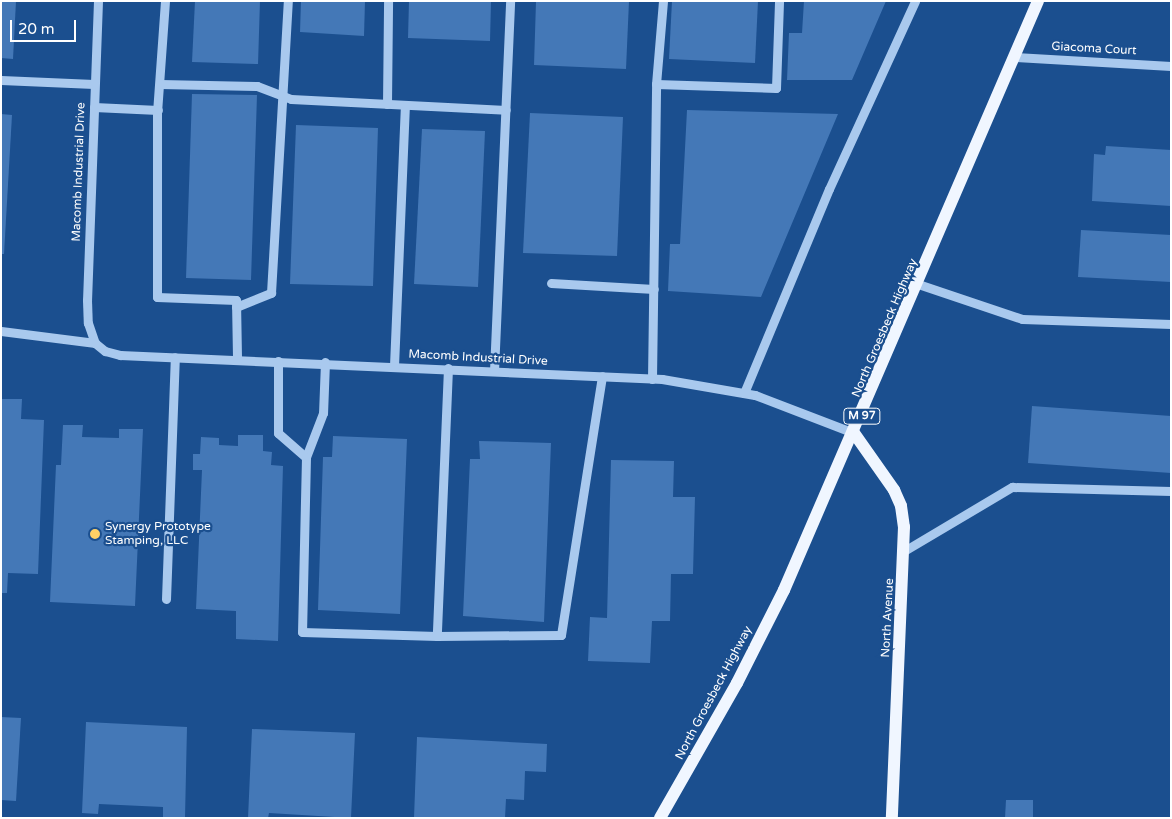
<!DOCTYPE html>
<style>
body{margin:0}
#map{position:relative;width:1172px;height:819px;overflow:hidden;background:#1b4f8f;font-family:"Varela Round",sans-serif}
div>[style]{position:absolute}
.building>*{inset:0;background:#4478b7}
.minor>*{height:9px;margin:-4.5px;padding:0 4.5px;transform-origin:4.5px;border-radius:4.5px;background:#a9c9ee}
.major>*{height:12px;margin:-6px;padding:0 6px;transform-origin:6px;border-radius:6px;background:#f0f6ff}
.dots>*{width:14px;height:14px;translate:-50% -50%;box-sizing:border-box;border:2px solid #1b4f8f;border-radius:50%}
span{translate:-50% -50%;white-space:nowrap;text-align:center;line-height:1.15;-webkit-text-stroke:4.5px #1b4f8f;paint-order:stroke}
.shield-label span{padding:1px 4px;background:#1b4f8f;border:1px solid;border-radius:4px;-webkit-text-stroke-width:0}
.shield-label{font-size:11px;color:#fff;font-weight:700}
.street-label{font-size:12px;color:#fff}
.poi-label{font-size:12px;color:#fff}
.left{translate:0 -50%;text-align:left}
.frame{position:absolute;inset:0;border:2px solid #fff;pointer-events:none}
.scale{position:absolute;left:10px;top:20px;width:66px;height:22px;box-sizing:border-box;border:2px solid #fff;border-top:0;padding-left:6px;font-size:15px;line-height:18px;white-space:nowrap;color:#fff;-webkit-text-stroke:4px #1b4f8f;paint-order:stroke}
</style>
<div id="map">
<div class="building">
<div style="clip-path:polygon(1px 1px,16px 1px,13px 59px,1px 58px)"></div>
<div style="clip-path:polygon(195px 1px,260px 1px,258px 64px,192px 62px)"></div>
<div style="clip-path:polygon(301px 1px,365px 1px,364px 36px,300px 32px)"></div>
<div style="clip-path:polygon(409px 1px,491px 1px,490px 41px,408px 38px)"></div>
<div style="clip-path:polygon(536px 1px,629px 1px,626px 69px,534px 65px)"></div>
<div style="clip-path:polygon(672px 1px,758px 1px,755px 63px,669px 59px)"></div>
<div style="clip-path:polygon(804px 1px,886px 1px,852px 80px,787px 80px,789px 33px,802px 33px)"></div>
<div style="clip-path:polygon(192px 94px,257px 95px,251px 280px,186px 278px)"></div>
<div style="clip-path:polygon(687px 110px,838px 114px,761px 297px,668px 291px,670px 244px,680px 244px)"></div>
<div style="clip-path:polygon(530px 113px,623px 117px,617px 256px,523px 253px)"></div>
<div style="clip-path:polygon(1px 114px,12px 115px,4px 254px,1px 254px)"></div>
<div style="clip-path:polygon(296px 125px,378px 128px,373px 286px,290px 284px)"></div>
<div style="clip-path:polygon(422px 129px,485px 131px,478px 287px,414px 284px)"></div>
<div style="clip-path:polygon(1106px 146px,1171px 150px,1171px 206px,1092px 201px,1094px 154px,1105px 155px)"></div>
<div style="clip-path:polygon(1081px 230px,1171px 235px,1171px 282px,1078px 277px)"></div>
<div style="clip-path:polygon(1px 399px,22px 399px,21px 419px,44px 420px,38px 574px,8px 573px,7px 593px,1px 593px)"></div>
<div style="clip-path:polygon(1032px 406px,1171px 416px,1171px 473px,1028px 463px)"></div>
<div style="clip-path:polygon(63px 425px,83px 425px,82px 437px,119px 438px,119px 429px,143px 429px,135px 606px,50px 602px,56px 465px,61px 465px)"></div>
<div style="clip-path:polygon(238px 435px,263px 435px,263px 451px,272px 452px,271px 465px,283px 466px,278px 641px,236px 639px,236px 611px,196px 609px,202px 470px,193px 470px,193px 454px,200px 454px,201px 437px,219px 438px,219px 445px,238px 446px)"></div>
<div style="clip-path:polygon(333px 436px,407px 439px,400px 614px,318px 610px,323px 457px,332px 457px)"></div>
<div style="clip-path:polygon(479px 441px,551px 443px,544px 622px,463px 616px,470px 459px,480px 459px)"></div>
<div style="clip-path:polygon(611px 460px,674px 461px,673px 497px,695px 497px,693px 574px,671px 574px,670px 621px,652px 621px,650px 663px,588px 661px,590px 617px,607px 618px)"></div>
<div style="clip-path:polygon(1px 717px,21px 718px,16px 801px,1px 800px)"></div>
<div style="clip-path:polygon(86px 722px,187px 727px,185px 818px,163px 818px,163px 807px,99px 804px,98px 814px,82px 813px)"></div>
<div style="clip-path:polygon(252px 729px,355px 733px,351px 818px,269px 813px,268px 818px,248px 818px)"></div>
<div style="clip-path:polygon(417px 737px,547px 744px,546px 772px,525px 771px,524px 800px,506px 799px,505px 818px,414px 818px)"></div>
<div style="clip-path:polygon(1006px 800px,1033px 800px,1033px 818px,1005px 818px)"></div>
</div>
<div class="minor">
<div style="left:98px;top:1px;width:299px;rotate:92.1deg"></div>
<div style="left:87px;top:300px;width:23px;rotate:88deg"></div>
<div style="left:88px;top:323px;width:21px;rotate:71deg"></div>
<div style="left:95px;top:343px;width:13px;rotate:39deg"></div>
<div style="left:105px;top:351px;width:16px;rotate:15deg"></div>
<div style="left:120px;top:355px;width:543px;rotate:2.54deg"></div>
<div style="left:662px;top:379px;width:94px;rotate:9.8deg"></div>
<div style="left:755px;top:395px;width:106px;rotate:21deg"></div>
<div style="left:165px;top:1px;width:112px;rotate:94.1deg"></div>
<div style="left:157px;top:113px;width:184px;rotate:90deg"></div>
<div style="left:157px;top:297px;width:79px;rotate:2.2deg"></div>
<div style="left:236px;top:300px;width:60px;rotate:89deg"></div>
<div style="left:663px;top:1px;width:83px;rotate:94.8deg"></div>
<div style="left:656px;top:84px;width:120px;rotate:1.9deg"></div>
<div style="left:776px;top:88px;width:87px;rotate:-88deg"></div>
<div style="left:1015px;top:57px;width:156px;rotate:3.3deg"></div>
<div style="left:1px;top:80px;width:93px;rotate:2.5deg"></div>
<div style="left:160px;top:84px;width:97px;rotate:1.2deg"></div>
<div style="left:257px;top:86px;width:36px;rotate:21deg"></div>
<div style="left:291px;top:99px;width:215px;rotate:2.9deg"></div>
<div style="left:387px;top:104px;width:103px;rotate:-89.4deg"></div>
<div style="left:94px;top:107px;width:64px;rotate:2.7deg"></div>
<div style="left:551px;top:283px;width:103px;rotate:3.3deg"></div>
<div style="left:918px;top:284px;width:110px;rotate:18.6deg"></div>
<div style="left:1022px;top:319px;width:149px;rotate:1.9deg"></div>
<div style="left:236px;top:307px;width:38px;rotate:-22deg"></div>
<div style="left:271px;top:293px;width:292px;rotate:-86.7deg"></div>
<div style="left:1px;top:331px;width:95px;rotate:7.3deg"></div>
<div style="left:278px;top:361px;width:72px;rotate:90deg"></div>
<div style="left:278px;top:433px;width:37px;rotate:41deg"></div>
<div style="left:325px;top:362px;width:51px;rotate:92.2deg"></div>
<div style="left:323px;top:413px;width:47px;rotate:111.1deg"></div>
<div style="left:306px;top:457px;width:175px;rotate:91.3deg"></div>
<div style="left:302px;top:632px;width:135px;rotate:1.7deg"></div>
<div style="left:394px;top:366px;width:261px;rotate:-87.6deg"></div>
<div style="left:448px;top:368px;width:268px;rotate:92.4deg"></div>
<div style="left:437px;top:636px;width:124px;rotate:-0.5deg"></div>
<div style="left:561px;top:635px;width:262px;rotate:-81deg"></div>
<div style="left:494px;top:371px;width:370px;rotate:-87.5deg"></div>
<div style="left:652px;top:379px;width:295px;rotate:-89.2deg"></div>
<div style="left:744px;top:393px;width:221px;rotate:-67.4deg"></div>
<div style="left:829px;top:189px;width:207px;rotate:-65.4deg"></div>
<div style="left:904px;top:551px;width:126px;rotate:-30.7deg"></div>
<div style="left:1012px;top:487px;width:159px;rotate:1.4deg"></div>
<div style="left:166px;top:599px;width:242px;rotate:-87.9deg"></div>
</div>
<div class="major">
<div style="left:854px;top:433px;width:70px;rotate:54.9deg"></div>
<div style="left:894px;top:490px;width:17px;rotate:66deg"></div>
<div style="left:901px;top:506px;width:21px;rotate:82deg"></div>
<div style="left:904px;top:527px;width:291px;rotate:92.4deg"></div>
<div style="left:660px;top:818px;width:155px;rotate:-60.3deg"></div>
<div style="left:737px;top:683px;width:104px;rotate:-63.2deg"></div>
<div style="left:784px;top:590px;width:641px;rotate:-66.67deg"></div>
</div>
<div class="dots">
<div style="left:95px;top:534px;background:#ffd166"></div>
</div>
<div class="shield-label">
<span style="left:862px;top:416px">M 97</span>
</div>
<div class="street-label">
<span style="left:1094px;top:49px;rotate:3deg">Giacoma Court</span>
<span style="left:79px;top:172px;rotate:-88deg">Macomb Industrial Drive</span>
<span style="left:885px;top:328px;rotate:-67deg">North Groesbeck Highway</span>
<span style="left:478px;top:358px;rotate:3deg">Macomb Industrial Drive</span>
<span style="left:888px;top:618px;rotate:-87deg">North Avenue</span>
<span style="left:714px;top:693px;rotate:-62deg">North Groesbeck Highway</span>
</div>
<div class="poi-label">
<span class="left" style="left:105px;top:534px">Synergy Prototype<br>Stamping, LLC</span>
</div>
<div class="frame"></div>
<div class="scale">20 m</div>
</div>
